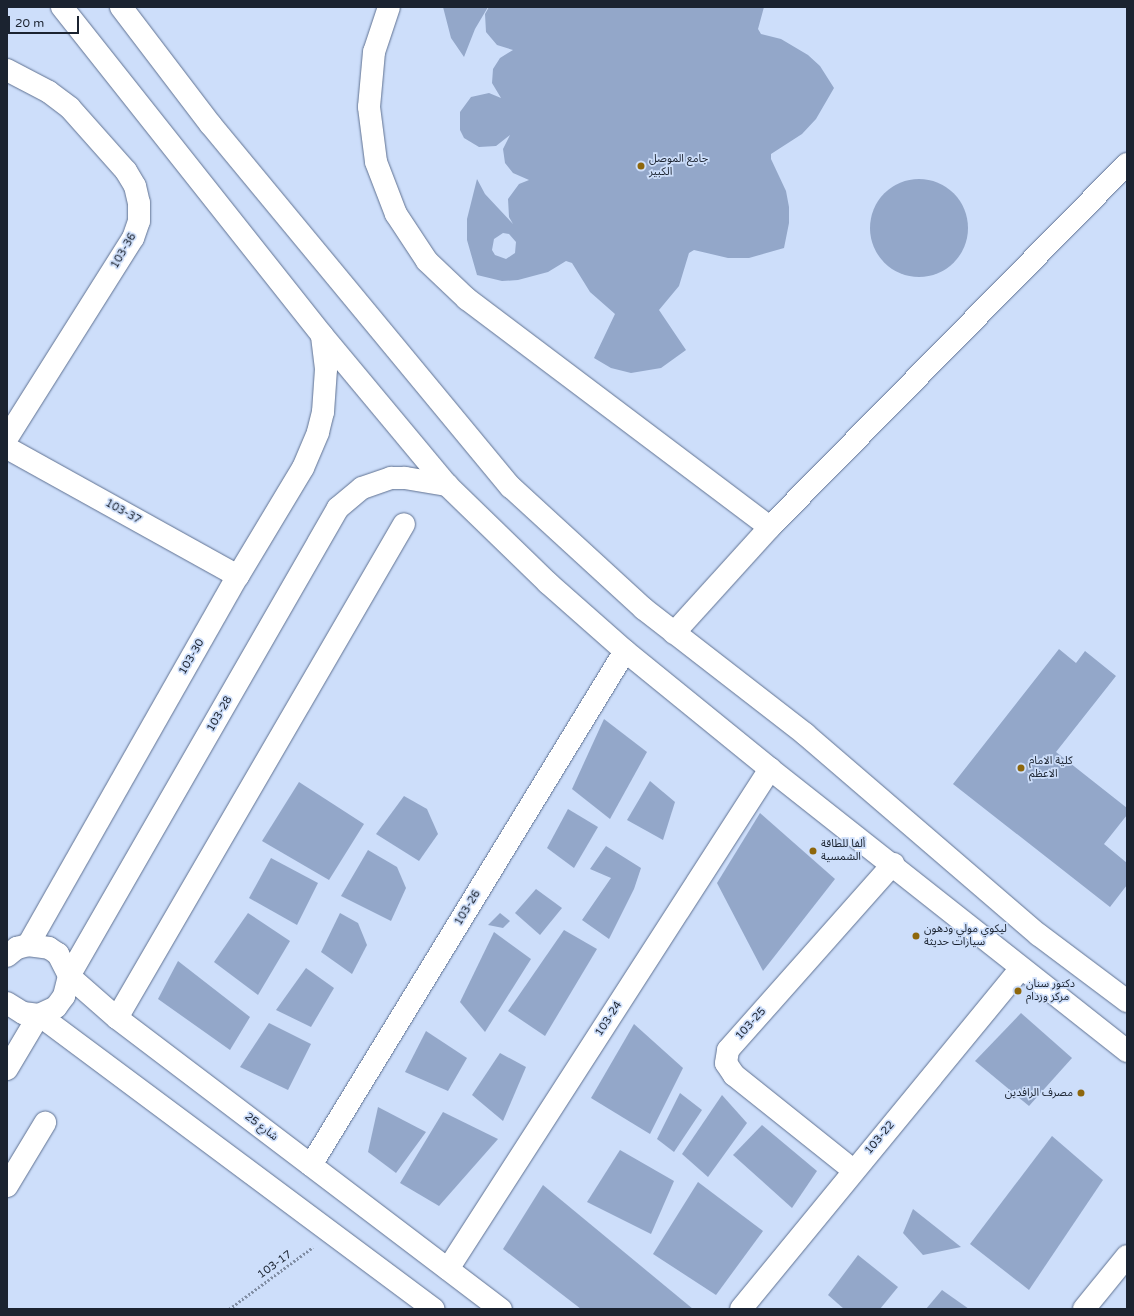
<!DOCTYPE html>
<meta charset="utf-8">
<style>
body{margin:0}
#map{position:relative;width:1134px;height:1316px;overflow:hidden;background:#cddefa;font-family:"Varela Round","Noto Sans Arabic",sans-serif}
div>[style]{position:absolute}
.building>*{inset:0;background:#93a7c9}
.round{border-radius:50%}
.path>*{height:2.5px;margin-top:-1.25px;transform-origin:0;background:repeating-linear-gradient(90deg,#818ea4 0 2px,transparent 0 4px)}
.roads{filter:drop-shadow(0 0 1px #5f7191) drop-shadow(0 0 1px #5f7191)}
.minor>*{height:22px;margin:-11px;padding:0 11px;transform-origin:11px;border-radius:11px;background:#fff}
.major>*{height:22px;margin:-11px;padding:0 11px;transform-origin:11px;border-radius:11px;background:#fff}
.dots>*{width:11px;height:11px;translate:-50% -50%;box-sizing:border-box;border:2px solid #cddefa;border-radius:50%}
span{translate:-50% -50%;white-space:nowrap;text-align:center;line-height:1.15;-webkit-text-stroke:3.5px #cddefa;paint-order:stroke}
.poi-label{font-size:11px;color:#1b2330}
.left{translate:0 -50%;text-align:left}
.right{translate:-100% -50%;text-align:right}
.street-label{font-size:11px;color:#1b2330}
.frame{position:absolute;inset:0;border:8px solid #1b2330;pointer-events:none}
.scale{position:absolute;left:8px;top:16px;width:71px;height:18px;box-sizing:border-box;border:2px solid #1b2330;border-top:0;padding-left:5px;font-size:12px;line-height:14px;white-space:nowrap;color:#1b2330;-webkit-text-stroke:3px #cddefa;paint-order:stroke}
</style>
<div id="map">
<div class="building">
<div style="clip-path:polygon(443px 7px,488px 7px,475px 29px,464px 57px,451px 38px)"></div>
<div style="clip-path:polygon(evenodd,489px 7px,764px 7px,758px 29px,761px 34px,781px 39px,808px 55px,820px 66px,834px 88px,816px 119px,802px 134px,771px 154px,771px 159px,786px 191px,789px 207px,789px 223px,784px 248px,749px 258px,728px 258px,694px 250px,689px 253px,679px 286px,659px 310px,686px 350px,661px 368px,631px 373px,611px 368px,594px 358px,615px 314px,590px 292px,572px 263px,566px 261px,548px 272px,518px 280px,502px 281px,477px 275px,467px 240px,467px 219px,477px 179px,485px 194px,513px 224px,509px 217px,508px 199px,519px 184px,529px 180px,513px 173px,505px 163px,503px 149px,510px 135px,496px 146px,479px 147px,464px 138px,460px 130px,460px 112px,471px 97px,489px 93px,501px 98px,492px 83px,493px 69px,500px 58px,513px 50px,497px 45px,486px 32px,485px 14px,489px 7px,503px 233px,509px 234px,516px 242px,515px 253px,506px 259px,495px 255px,492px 250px,494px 239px,503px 233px)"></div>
<div class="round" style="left:870px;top:179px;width:98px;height:98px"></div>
<div style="clip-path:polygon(1059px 649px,1076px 663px,1085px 651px,1116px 676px,1056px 752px,1127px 808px,1127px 815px,1104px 844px,1127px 863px,1127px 885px,1110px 907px,953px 784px)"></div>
<div style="clip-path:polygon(604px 719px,647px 752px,610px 819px,572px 789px)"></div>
<div style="clip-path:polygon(650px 781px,675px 802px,663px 840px,627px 820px)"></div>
<div style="clip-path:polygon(299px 782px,364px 824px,329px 880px,262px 841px)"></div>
<div style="clip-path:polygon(404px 796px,427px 809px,438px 834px,419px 861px,376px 834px)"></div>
<div style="clip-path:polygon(568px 809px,598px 827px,574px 868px,547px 848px)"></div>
<div style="clip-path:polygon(760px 813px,835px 879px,763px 971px,717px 883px)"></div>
<div style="clip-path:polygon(606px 846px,641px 868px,634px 889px,609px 939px,582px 920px,611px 878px,590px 869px)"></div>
<div style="clip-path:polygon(368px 850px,397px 867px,406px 888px,391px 921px,341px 896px)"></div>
<div style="clip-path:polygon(271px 858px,318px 883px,297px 925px,249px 898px)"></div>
<div style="clip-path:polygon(536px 889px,562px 908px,540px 935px,515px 913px)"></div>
<div style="clip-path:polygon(248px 913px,290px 941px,258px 995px,214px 962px)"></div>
<div style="clip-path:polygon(340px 913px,358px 923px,367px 945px,352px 974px,321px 952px)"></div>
<div style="clip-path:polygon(500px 913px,510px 921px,503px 928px,488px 925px)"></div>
<div style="clip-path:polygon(564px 930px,597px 949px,545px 1036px,508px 1011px)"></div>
<div style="clip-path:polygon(494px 932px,531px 959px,485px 1032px,460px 1002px)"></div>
<div style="clip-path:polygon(178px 961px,250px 1017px,230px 1050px,158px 999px)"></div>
<div style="clip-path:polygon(306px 968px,334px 988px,311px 1027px,276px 1010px)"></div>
<div style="clip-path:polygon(1021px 1013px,1072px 1058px,1029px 1106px,975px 1061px)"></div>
<div style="clip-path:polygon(269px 1023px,311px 1044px,288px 1090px,240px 1067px)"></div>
<div style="clip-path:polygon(634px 1024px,683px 1068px,650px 1134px,591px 1098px)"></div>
<div style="clip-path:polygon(426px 1031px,467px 1058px,448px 1091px,405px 1072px)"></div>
<div style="clip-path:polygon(500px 1053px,526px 1067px,503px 1121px,472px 1095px)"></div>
<div style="clip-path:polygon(680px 1093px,702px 1110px,674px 1152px,657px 1139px)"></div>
<div style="clip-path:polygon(722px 1095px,747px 1123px,708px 1177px,682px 1154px)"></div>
<div style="clip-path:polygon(378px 1107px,426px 1132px,396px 1173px,368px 1152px)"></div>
<div style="clip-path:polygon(443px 1112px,498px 1139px,439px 1206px,400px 1183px)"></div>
<div style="clip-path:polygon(762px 1125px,817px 1171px,792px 1208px,733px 1155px)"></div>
<div style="clip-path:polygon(1052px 1136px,1103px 1180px,1029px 1290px,970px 1244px)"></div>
<div style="clip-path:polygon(620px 1150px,674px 1181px,651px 1234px,587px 1202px)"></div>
<div style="clip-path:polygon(698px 1182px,763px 1231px,716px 1295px,653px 1254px)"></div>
<div style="clip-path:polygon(543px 1185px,693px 1309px,581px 1309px,503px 1249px)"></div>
<div style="clip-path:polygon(913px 1209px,961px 1247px,923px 1255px,903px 1233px)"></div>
<div style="clip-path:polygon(858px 1255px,898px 1287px,880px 1309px,844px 1309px,828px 1295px)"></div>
<div style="clip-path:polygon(942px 1290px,969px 1309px,926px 1309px)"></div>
</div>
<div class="path">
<div style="left:229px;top:1309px;width:104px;rotate:-36.4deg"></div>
</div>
<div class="roads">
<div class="minor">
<div style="left:389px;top:7px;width:47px;rotate:108.4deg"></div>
<div style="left:374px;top:52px;width:55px;rotate:95.2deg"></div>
<div style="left:369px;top:107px;width:55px;rotate:82.7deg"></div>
<div style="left:376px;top:162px;width:56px;rotate:69deg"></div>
<div style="left:396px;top:214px;width:56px;rotate:56.6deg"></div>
<div style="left:427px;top:261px;width:55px;rotate:43.5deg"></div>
<div style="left:467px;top:299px;width:379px;rotate:37deg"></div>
<div style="left:7px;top:70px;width:47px;rotate:27.6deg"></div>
<div style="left:49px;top:92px;width:26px;rotate:37deg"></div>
<div style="left:70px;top:108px;width:84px;rotate:48.4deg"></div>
<div style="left:126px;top:171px;width:17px;rotate:59deg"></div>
<div style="left:135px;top:186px;width:17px;rotate:77deg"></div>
<div style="left:139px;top:203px;width:18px;rotate:90deg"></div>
<div style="left:139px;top:221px;width:18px;rotate:109deg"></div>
<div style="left:133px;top:238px;width:236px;rotate:122.2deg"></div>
<div style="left:7px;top:448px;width:264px;rotate:29deg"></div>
<div style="left:674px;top:633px;width:143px;rotate:-47.8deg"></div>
<div style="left:770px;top:527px;width:509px;rotate:-45.48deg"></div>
<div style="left:28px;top:945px;width:21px;rotate:8deg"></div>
<div style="left:49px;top:948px;width:11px;rotate:34deg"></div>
<div style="left:58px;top:954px;width:25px;rotate:63deg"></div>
<div style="left:69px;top:976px;width:64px;rotate:41.2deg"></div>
<div style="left:117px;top:1018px;width:482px;rotate:37.2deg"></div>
<div style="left:7px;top:956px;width:13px;rotate:-39deg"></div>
<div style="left:17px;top:948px;width:11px;rotate:-15deg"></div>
<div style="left:28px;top:945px;width:425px;rotate:-60.4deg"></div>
<div style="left:238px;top:576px;width:126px;rotate:-59deg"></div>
<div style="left:303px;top:468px;width:39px;rotate:-67deg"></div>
<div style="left:318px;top:432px;width:21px;rotate:-76deg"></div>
<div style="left:323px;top:412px;width:43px;rotate:-86deg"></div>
<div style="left:326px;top:369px;width:34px;rotate:-97deg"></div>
<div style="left:7px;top:1003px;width:19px;rotate:32deg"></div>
<div style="left:23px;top:1013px;width:16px;rotate:7deg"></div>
<div style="left:39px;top:1015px;width:492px;rotate:36.7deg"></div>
<div style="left:117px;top:1018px;width:571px;rotate:-59.84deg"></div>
<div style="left:7px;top:1069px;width:63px;rotate:-59.3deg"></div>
<div style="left:39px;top:1015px;width:19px;rotate:-25deg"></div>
<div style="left:56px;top:1007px;width:14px;rotate:-54deg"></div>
<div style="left:64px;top:996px;width:21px;rotate:-76deg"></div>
<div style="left:69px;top:976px;width:540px;rotate:-60.11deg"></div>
<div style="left:338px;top:508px;width:31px;rotate:-40deg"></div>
<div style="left:362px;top:488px;width:31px;rotate:-19deg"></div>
<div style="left:391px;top:478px;width:14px"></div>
<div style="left:405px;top:478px;width:43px;rotate:9.5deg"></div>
<div style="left:311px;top:1165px;width:602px;rotate:-58.58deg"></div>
<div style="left:853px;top:1170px;width:152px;rotate:-141.4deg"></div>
<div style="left:734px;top:1075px;width:14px;rotate:-124deg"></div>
<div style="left:726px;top:1063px;width:13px;rotate:-81deg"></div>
<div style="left:728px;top:1050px;width:249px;rotate:-48.4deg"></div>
<div style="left:7px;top:1186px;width:74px;rotate:-58.9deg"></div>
<div style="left:448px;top:1269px;width:595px;rotate:-57.22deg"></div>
<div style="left:741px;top:1309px;width:441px;rotate:-50.6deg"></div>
<div style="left:1084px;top:1309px;width:68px;rotate:-50.9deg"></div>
</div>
<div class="major">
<div style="left:62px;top:7px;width:419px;rotate:51.6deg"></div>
<div style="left:322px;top:335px;width:195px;rotate:50.2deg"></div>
<div style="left:447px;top:485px;width:141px;rotate:44.1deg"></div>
<div style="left:548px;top:583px;width:103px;rotate:41.4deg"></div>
<div style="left:625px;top:651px;width:187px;rotate:39.1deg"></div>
<div style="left:770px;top:769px;width:455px;rotate:38.3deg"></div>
<div style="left:121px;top:7px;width:148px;rotate:52.7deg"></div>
<div style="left:211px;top:125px;width:470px;rotate:50.4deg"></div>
<div style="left:511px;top:487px;width:180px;rotate:42.5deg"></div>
<div style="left:644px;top:609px;width:204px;rotate:37.8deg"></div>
<div style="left:805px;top:734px;width:308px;rotate:40.7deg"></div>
<div style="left:1039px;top:935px;width:110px;rotate:36.9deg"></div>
</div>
</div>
<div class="dots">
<div style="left:641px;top:166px;background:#8e670c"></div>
<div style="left:1021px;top:768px;background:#8e670c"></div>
<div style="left:813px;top:851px;background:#8e670c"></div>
<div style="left:916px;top:936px;background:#8e670c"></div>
<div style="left:1018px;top:991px;background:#8e670c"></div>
<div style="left:1081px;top:1093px;background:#8e670c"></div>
</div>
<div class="poi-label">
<span class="left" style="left:649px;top:166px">جامع الموصل<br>الكبير</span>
<span class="left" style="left:1029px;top:768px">كلية الامام<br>الاعظم</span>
<span class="left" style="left:821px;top:851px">ألفا للطاقة<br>الشمسية</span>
<span class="left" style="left:924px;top:936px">ليكوي مولي ودهون<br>سيارات حديثة</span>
<span class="left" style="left:1026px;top:991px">دكتور سنان<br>مركز وزدام</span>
<span class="right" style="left:1073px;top:1093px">مصرف الرافدين</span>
</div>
<div class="street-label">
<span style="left:124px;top:251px;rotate:-60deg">103-36</span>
<span style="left:123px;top:512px;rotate:29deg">103-37</span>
<span style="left:192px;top:657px;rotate:-60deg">103-30</span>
<span style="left:220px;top:714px;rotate:-60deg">103-28</span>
<span style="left:468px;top:908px;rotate:-59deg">103-26</span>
<span style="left:609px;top:1019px;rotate:-57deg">103-24</span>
<span style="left:751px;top:1024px;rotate:-48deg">103-25</span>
<span style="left:261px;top:1127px;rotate:37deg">شارع 25</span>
<span style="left:880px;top:1138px;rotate:-50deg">103-22</span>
<span style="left:275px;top:1265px;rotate:-36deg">103-17</span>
</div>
<div class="frame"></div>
<div class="scale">20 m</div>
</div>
